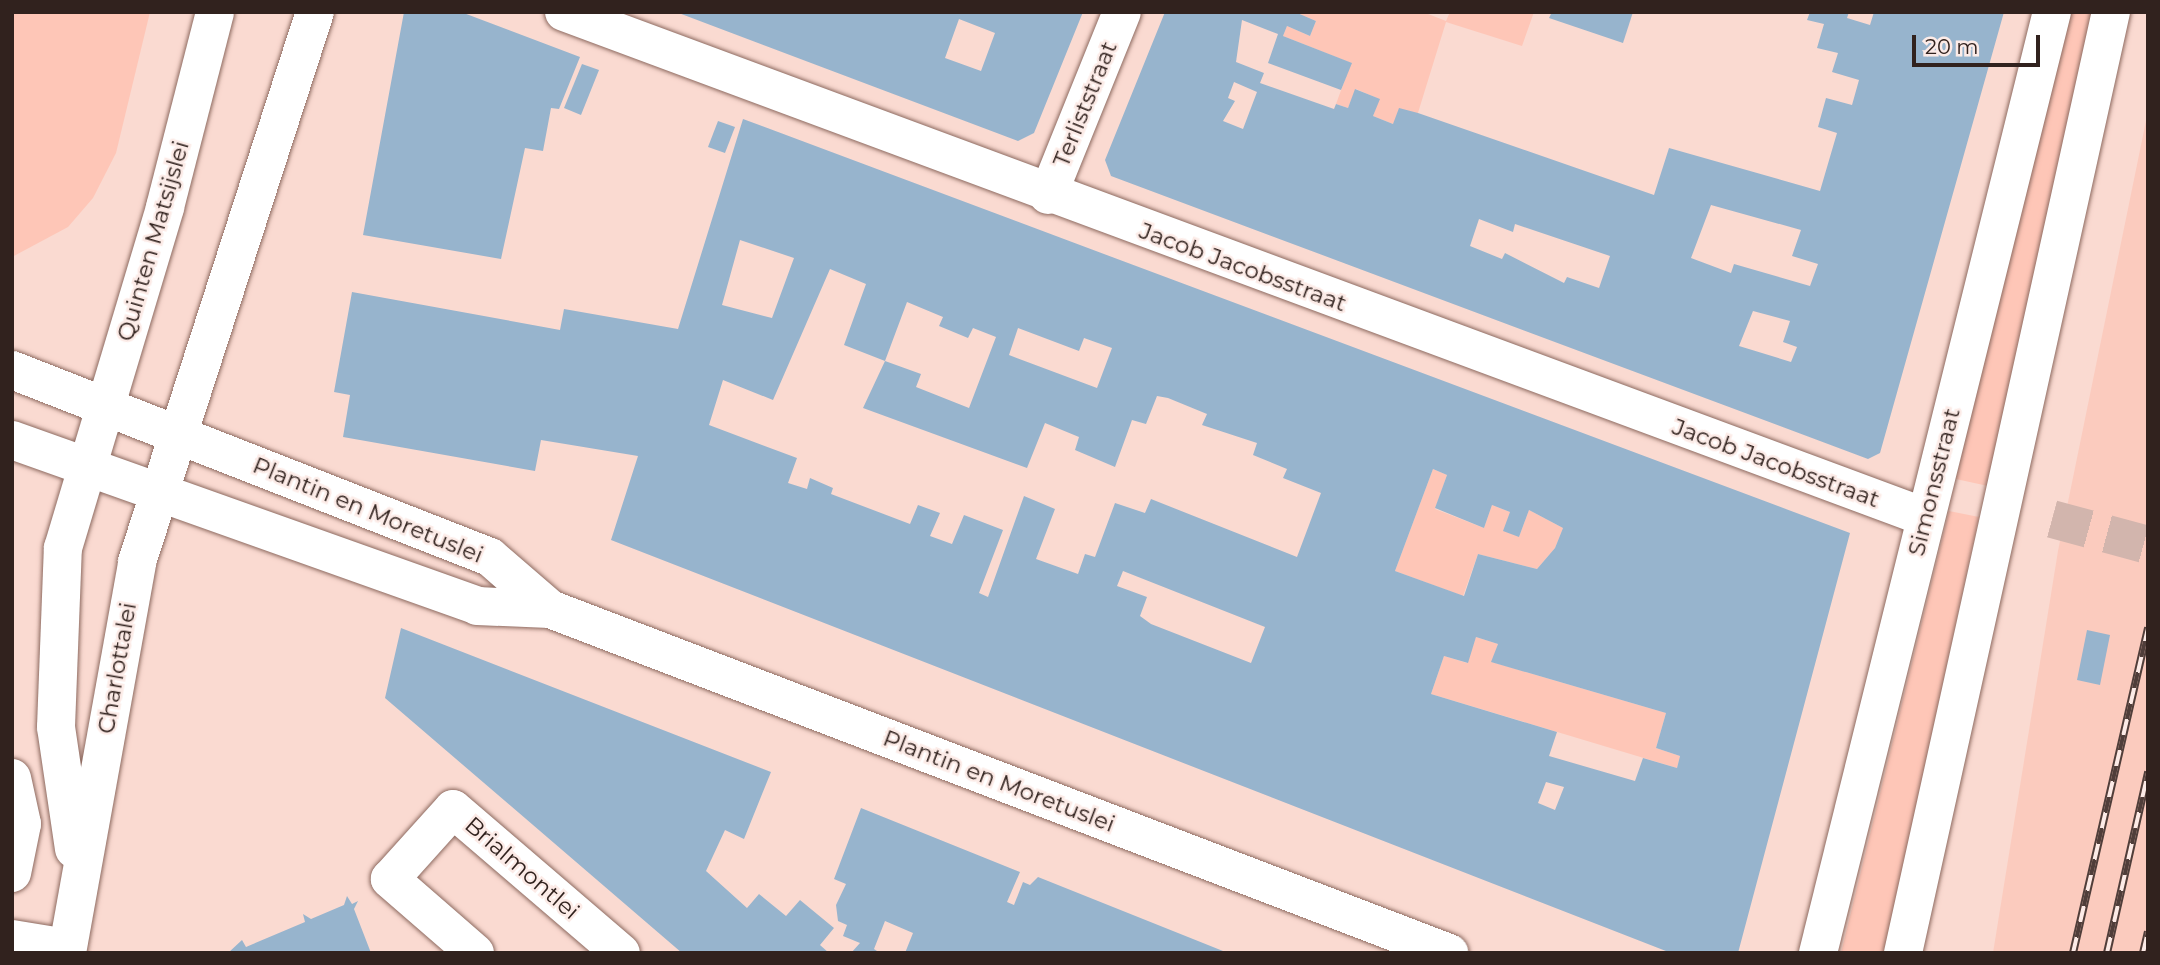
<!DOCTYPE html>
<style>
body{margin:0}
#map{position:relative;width:2160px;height:965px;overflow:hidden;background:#fadad1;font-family:Montserrat,sans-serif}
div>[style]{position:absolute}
.built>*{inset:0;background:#fbcbbe}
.green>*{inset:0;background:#fec6b7}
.building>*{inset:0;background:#97b4cd}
.street-tunnel>*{height:38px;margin-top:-19px;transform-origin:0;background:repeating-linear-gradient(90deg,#d2b5ad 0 38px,transparent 0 57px)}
.roads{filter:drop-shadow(0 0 2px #8d6a60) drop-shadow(0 0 2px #8d6a60)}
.street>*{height:38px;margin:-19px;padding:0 19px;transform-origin:19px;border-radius:19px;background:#fff}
.secondary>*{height:38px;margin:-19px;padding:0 19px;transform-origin:19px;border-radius:19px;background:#fff}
.rail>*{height:8px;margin-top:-4px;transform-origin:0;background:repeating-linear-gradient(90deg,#fcebe7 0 16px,#503e3a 0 32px);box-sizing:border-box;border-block:2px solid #503e3a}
span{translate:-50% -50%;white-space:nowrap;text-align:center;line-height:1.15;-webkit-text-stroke:5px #fcebe7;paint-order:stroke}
.street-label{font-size:23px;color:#31221e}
.frame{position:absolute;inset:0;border:14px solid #31221e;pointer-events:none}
.scale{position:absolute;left:1912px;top:35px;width:128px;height:32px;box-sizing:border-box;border:4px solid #31221e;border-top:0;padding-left:9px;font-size:21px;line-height:24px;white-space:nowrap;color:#31221e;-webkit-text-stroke:5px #fcebe7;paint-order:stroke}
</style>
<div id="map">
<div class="built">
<div style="clip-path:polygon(2148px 111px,2148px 953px,1993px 953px,2058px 551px)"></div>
</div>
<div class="green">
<div style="clip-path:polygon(12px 12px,150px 12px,116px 153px,93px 198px,68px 227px,12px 257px)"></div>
<div style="clip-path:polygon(1295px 12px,1423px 12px,1446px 21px,1450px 12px,1534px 12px,1522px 46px,1446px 22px,1417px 116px,1393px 124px,1373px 116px,1379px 99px,1356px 89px,1348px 108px,1336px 104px,1351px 63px,1283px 36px,1287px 26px,1310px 36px,1316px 21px)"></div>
<div style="clip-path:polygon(2066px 12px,2098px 12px,1988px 486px,1956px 479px)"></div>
<div style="clip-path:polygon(1433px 469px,1447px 475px,1435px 509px,1484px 528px,1492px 505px,1510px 512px,1519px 537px,1529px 510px,1563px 528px,1555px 548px,1537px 569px,1478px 554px,1463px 596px,1395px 571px)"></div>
<div style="clip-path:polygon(1949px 511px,1979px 517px,1884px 953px,1841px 953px)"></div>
<div style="clip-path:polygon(1476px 637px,1498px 644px,1492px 662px,1666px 713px,1656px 748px,1680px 756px,1677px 768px,1431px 694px,1444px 656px,1467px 663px)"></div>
</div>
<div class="building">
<div style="clip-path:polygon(404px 12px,461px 12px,580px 57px,559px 109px,551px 108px,543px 151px,525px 148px,501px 259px,363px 235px)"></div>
<div style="clip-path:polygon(evenodd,676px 12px,1083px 12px,1034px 133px,1018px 141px,676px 12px,959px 19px,995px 33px,981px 71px,945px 58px,959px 19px)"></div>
<div style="clip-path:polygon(evenodd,1165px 12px,1295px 12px,1316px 21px,1310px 36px,1287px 26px,1283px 36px,1352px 63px,1341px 90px,1268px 63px,1278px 34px,1242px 20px,1236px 62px,1264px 73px,1260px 83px,1334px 109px,1336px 104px,1348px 108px,1355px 89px,1380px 99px,1373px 116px,1393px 124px,1399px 108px,1418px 113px,1654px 195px,1669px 148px,1820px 191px,1837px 133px,1818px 127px,1826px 98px,1852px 105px,1859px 80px,1832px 72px,1838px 53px,1817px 48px,1824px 24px,1807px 20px,1810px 12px,1849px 12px,1847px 18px,1870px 25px,1874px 12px,2004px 12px,1880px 453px,1868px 459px,1111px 176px,1105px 160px,1165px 12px,1234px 82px,1257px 92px,1243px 129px,1223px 121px,1235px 101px,1228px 98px,1234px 82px,1165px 12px,1711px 205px,1801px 230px,1792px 256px,1818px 264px,1810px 286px,1734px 264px,1731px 273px,1691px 258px,1711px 205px,1165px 12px,1479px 219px,1513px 232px,1515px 224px,1610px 256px,1599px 288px,1567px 277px,1564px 283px,1505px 253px,1502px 259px,1470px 246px,1479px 219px,1165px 12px,1753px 311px,1790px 321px,1783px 342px,1797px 347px,1791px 362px,1739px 346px,1753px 311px)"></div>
<div style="clip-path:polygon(1552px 12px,1633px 12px,1623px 43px,1549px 18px)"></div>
<div style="clip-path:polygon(582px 64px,599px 70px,581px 115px,564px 108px)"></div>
<div style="clip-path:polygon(evenodd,743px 119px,1850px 533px,1738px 953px,1671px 953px,611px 540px,638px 456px,541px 440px,535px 471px,343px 437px,350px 395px,334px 392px,352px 292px,560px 330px,564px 309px,678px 329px,743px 119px,740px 240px,794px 258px,772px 318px,722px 305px,740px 240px,743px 119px,830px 269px,866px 284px,844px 345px,885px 361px,907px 302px,943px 317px,939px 326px,968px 338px,973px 328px,996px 337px,969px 408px,916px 387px,921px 374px,885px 361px,863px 408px,1027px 468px,1045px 423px,1079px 437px,1075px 450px,1115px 467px,1132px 420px,1146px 424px,1157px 396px,1168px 398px,1207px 414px,1202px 425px,1257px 443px,1253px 455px,1287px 469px,1283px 478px,1321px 493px,1297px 557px,1151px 499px,1145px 513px,1115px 503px,1095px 557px,1085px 554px,1078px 574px,1036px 559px,1055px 509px,1024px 496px,988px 597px,979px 593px,1003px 530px,964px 515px,952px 544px,930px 536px,940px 513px,918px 505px,910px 524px,831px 494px,833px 488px,810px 478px,807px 489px,788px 483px,797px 458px,709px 425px,723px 380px,773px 400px,830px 269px,743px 119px,1018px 328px,1079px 351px,1084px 338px,1112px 348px,1097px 388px,1009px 355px,1018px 328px,743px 119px,1433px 469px,1447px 475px,1435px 508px,1484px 528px,1492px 505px,1510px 512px,1503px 531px,1519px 537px,1529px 510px,1563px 528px,1555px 548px,1537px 569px,1478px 554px,1464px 596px,1395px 571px,1433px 469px,743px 119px,1123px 571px,1265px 627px,1251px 663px,1151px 624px,1140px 616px,1147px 597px,1117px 586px,1123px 571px,743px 119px,1476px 637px,1498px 644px,1491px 662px,1666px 713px,1656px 748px,1680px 756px,1677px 768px,1643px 758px,1635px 781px,1549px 756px,1557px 732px,1431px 694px,1444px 656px,1468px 663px,1476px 637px,743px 119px,1546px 782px,1564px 787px,1555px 810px,1538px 803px,1546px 782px)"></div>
<div style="clip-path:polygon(718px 121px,735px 127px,725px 153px,708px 147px)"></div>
<div style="clip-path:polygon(401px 628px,771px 772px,744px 839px,725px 830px,706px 871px,747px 908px,759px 894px,786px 916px,800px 900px,834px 928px,820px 945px,829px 953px,682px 953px,385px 698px)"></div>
<div style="clip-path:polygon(2087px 630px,2110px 635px,2100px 685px,2077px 680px)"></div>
<div style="clip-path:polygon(861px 808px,1020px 872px,1007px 902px,1014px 905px,1023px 882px,1030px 885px,1038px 877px,1228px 953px,905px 953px,913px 933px,885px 921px,874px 949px,880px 953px,851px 953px,860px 943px,843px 936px,847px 925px,838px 921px,836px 905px,846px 884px,834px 879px)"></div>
<div style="clip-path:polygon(347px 896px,352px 904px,358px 901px,354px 909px,371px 953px,228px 953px,242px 940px,246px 947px,305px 922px,303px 914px,311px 919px,344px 905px)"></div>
</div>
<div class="street-tunnel">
<div style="left:2052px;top:519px;width:99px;rotate:15.2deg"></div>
</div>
<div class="roads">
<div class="street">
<div style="left:564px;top:12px;width:1452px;rotate:20.36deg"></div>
<div style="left:1048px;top:195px;width:197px;rotate:-68deg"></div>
<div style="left:12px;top:778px;width:47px;rotate:77.7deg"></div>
<div style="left:22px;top:824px;width:50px;rotate:101.5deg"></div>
<div style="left:12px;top:939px;width:56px;rotate:9.3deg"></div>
<div style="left:475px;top:953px;width:113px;rotate:-139deg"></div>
<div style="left:390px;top:879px;width:94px;rotate:-48deg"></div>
<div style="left:453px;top:809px;width:221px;rotate:40.6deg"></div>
<div style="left:1818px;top:953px;width:970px;rotate:-76.04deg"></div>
<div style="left:1903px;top:953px;width:964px;rotate:-77.54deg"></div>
</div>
<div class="secondary">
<div style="left:12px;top:370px;width:513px;rotate:21.37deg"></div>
<div style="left:490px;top:557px;width:79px;rotate:40.9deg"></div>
<div style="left:12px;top:440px;width:494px;rotate:19.6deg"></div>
<div style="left:477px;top:606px;width:73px;rotate:2.4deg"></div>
<div style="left:550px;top:609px;width:963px;rotate:20.94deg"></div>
<div style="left:74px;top:849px;width:123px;rotate:-98.4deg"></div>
<div style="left:56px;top:727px;width:179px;rotate:-87.8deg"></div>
<div style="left:63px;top:548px;width:356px;rotate:-73.3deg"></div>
<div style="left:165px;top:207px;width:201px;rotate:-75.6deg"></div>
<div style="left:67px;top:953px;width:397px;rotate:-79.8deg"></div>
<div style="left:137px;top:562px;width:578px;rotate:-72.07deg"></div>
</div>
</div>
<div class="rail">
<div style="left:2073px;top:953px;width:334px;rotate:-77deg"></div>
<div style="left:2107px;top:953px;width:186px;rotate:-77.2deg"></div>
<div style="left:2143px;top:953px;width:22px;rotate:-77deg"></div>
</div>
<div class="street-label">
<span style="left:1085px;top:104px;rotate:-68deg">Terliststraat</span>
<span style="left:153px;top:241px;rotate:-74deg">Quinten Matsijslei</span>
<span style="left:1243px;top:267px;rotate:20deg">Jacob Jacobsstraat</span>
<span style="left:1776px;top:463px;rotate:20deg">Jacob Jacobsstraat</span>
<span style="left:1934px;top:482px;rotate:-76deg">Simonsstraat</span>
<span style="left:368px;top:510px;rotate:22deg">Plantin en Moretuslei</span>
<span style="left:117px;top:668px;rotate:-80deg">Charlottalei</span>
<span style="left:999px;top:781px;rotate:21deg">Plantin en Moretuslei</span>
<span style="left:522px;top:868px;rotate:41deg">Brialmontlei</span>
</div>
<div class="frame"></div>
<div class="scale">20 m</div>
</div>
